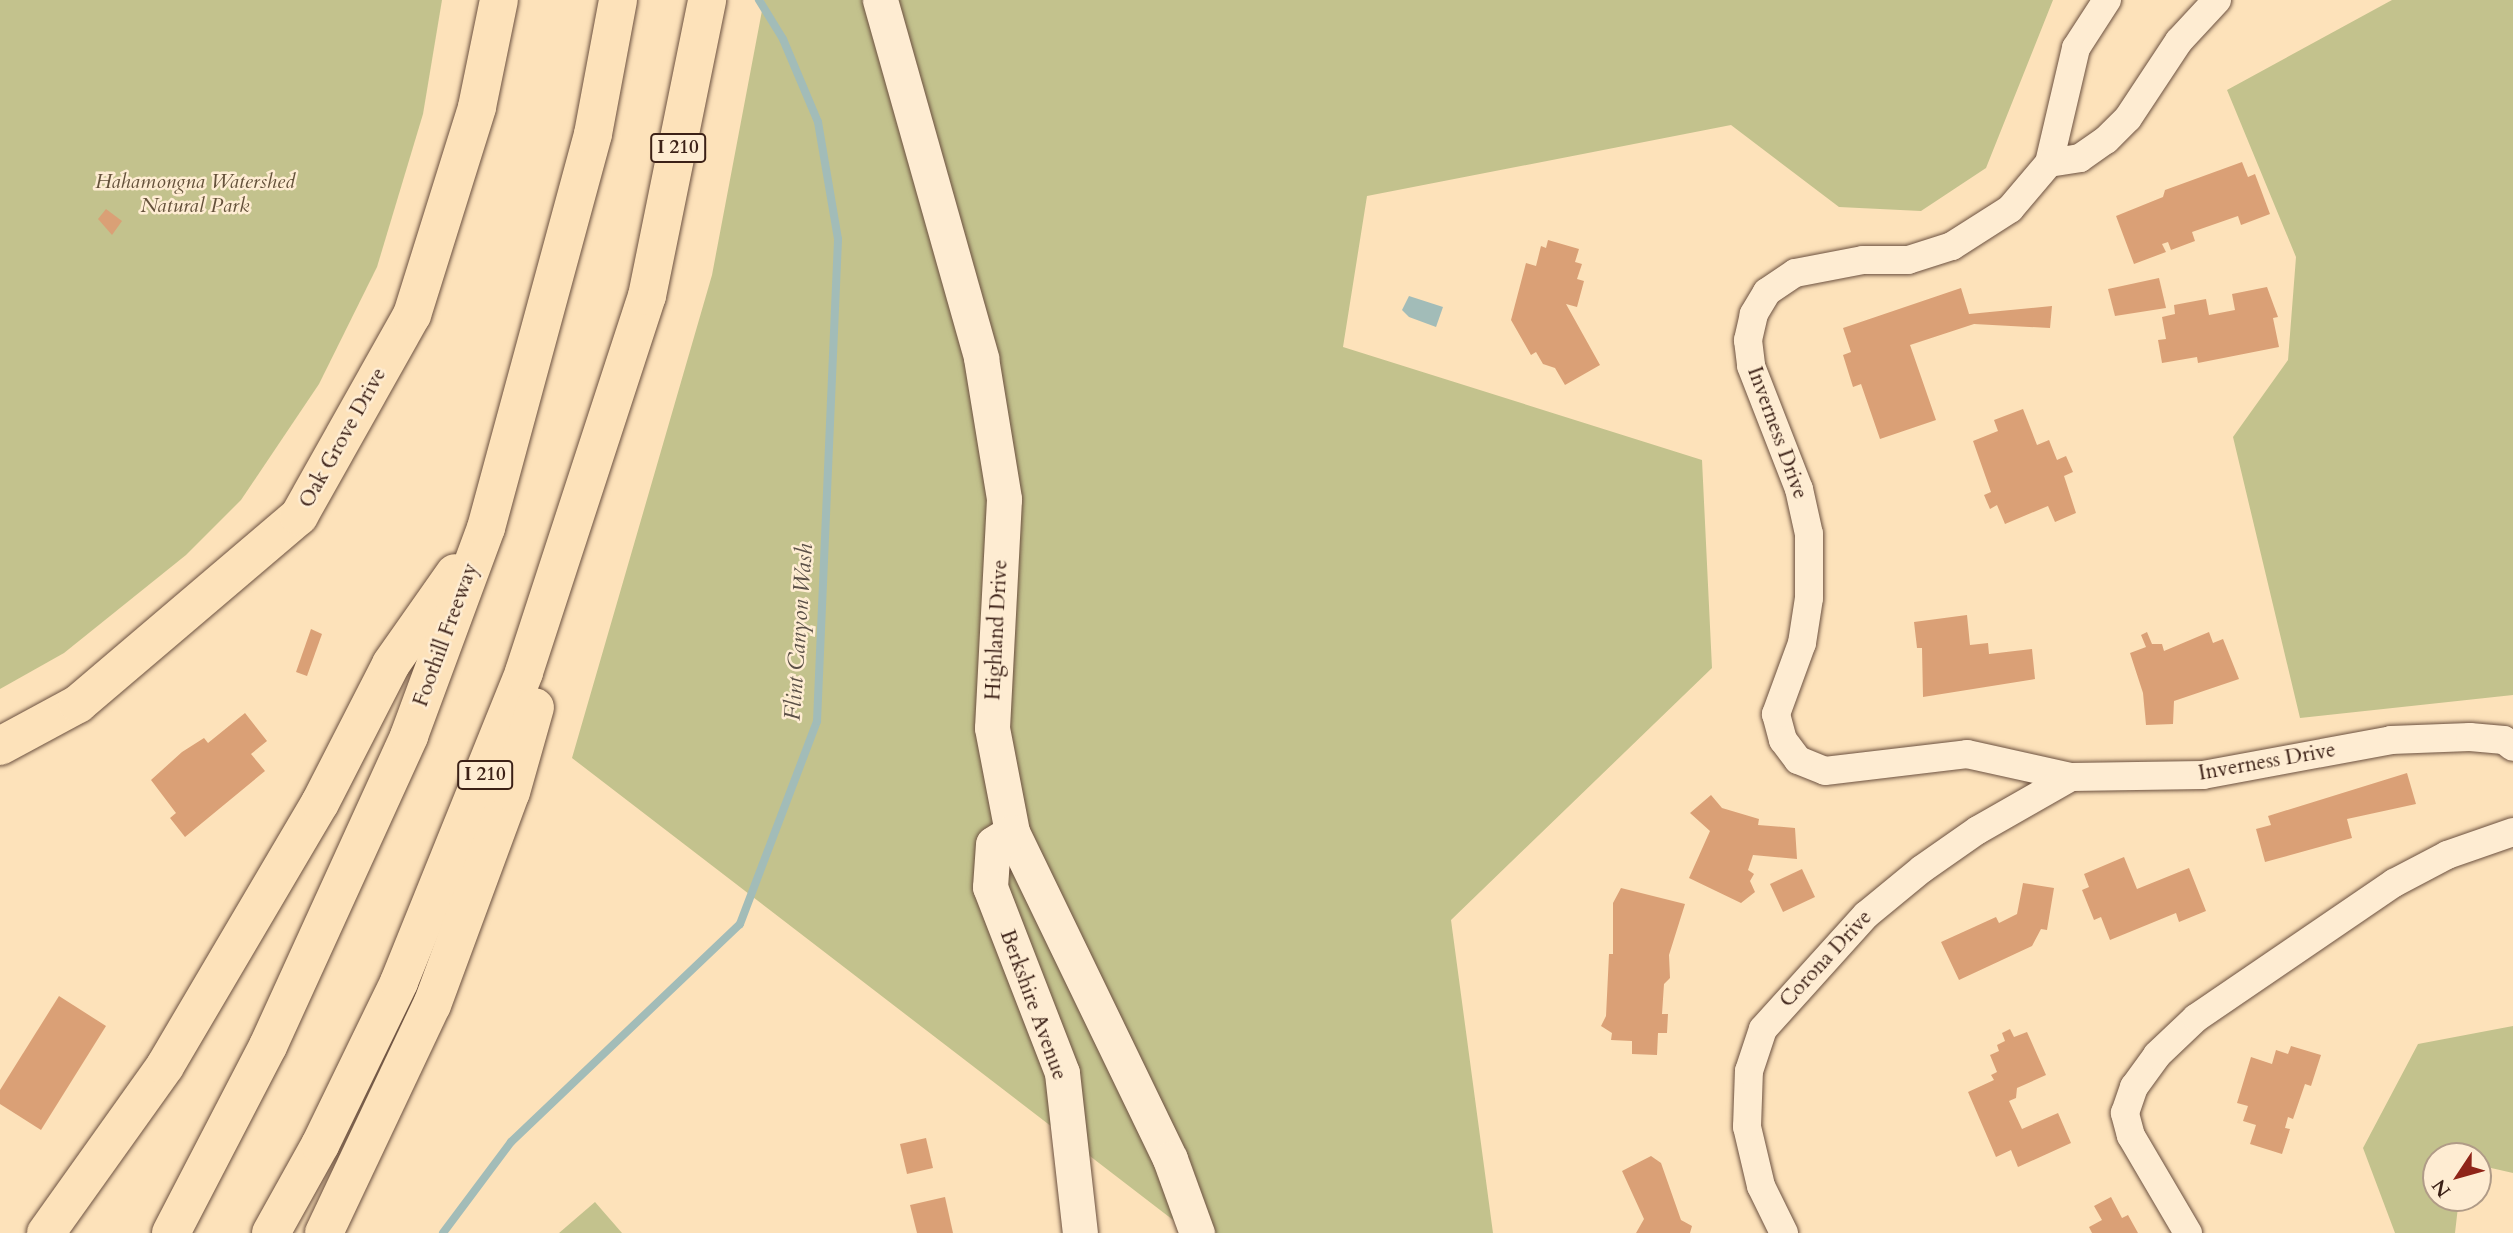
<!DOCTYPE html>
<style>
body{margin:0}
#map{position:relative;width:2513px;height:1233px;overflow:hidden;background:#fde2ba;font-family:Cardo,serif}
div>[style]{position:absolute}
.green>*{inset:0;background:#c3c28d}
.water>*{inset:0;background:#a2bcb8}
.stream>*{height:8px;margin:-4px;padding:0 4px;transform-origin:4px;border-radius:4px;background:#a2bcb8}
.building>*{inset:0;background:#daa076}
.roads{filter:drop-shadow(0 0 2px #6c5140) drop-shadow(0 0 2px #6c5140)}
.minor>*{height:28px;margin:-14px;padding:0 14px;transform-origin:14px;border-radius:14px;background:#feecd2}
.tertiary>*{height:35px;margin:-17.5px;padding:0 17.5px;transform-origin:17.5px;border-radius:17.5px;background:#feecd2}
.primary>*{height:38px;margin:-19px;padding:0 19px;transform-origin:19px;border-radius:19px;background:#fde2ba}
.motorway>*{height:38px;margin:-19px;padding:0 19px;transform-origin:19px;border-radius:19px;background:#fde2ba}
span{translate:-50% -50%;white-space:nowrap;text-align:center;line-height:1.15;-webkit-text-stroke:5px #feecd2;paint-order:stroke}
.shield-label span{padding:2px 5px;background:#feecd2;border:2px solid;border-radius:5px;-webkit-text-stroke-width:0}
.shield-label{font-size:19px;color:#3c2117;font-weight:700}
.park-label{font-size:21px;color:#64513a;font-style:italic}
.street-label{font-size:21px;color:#3c2117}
.water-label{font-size:23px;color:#5b5047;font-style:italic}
.north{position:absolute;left:2422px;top:1142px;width:70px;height:70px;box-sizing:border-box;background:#feecd2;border:2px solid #b09b87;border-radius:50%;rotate:234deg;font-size:19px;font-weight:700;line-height:28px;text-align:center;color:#3c2117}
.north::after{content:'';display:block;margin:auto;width:24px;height:32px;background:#8f2418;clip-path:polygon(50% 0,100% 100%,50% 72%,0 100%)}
</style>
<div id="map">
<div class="green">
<div style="clip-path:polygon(0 0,442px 0,423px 114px,377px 267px,319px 384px,241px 500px,186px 555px,64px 653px,0 689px)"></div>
<div style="clip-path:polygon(764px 0,2053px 0,1986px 168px,1921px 211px,1839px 207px,1731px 125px,1367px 196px,1343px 347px,1702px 460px,1712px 668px,1451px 920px,1493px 1233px,1190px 1233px,572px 758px,712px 275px)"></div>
<div style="clip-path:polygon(2392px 0,2513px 0,2513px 695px,2300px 718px,2233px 437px,2288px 360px,2296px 257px,2227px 90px)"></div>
<div style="clip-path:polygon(2513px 1026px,2513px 1173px,2478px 1165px,2478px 1156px,2436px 1156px,2436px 1198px,2459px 1198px,2455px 1233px,2395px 1233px,2363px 1148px,2418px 1044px)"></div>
<div style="clip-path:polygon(595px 1202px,622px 1233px,559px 1233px)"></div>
</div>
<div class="water">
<div style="clip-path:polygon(1409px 296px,1443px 307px,1436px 327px,1409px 317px,1402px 310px)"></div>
</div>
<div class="stream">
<div style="left:443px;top:1233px;width:114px;rotate:-53.2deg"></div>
<div style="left:511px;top:1142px;width:316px;rotate:-43.6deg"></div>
<div style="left:740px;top:924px;width:217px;rotate:-69.2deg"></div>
<div style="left:817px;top:721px;width:482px;rotate:-87.5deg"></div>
<div style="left:838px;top:239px;width:119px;rotate:-99.7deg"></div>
<div style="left:818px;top:122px;width:90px;rotate:-112.9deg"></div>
<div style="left:783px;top:39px;width:46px;rotate:-121.6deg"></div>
</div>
<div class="building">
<div style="clip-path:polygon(2242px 162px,2248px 177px,2255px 174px,2270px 214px,2241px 225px,2238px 216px,2192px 232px,2195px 241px,2171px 250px,2168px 242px,2162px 244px,2166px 252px,2134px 264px,2116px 216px,2163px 197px,2165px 190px)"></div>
<div style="clip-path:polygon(106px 209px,122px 221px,112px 235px,98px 219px)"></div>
<div style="clip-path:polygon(1548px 240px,1579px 249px,1575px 262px,1582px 264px,1577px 279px,1584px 281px,1577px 307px,1566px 304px,1600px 365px,1565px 385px,1555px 368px,1543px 364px,1536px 352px,1531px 355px,1511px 320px,1526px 263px,1536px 266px,1541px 246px,1546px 248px)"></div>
<div style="clip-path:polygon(2159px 278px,2166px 308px,2115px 316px,2108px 289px)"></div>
<div style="clip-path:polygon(2267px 287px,2278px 317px,2273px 318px,2279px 347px,2198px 363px,2197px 357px,2162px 363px,2158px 340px,2166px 339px,2162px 317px,2175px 314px,2174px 305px,2206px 299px,2209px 315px,2235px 310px,2232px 294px)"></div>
<div style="clip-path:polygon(1961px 288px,1969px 314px,2052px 306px,2050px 328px,1974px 324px,1910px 345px,1936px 420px,1880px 439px,1861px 384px,1853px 387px,1843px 355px,1851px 352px,1843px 328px)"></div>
<div style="clip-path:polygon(2023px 409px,2037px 445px,2049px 440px,2057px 460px,2066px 456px,2073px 472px,2064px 476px,2076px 513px,2055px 522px,2048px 506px,2005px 524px,1997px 505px,1990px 509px,1984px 495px,1991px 492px,1973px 441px,1998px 431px,1994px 420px)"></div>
<div style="clip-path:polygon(1967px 615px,1970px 645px,1988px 643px,1989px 654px,2032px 649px,2035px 679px,1923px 697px,1922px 648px,1917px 648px,1914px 622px)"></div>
<div style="clip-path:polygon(311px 629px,322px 634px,307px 676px,296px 672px)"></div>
<div style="clip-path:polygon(2147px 632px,2152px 644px,2162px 644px,2164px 651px,2209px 632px,2213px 643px,2223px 639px,2239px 679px,2174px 701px,2173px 724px,2146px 725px,2143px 693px,2130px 653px,2146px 647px,2141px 635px)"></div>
<div style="clip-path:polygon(245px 713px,267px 741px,251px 754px,265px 771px,185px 837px,170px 818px,176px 813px,151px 780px,182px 752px,204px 738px,208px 743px)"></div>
<div style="clip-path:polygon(2407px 773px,2416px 804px,2347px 819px,2352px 838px,2265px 862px,2256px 829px,2271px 825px,2268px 816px)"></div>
<div style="clip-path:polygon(1711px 795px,1722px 808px,1759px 819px,1758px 825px,1795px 828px,1797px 859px,1753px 855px,1748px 870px,1754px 874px,1750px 881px,1755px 892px,1741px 903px,1689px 878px,1710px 831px,1690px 813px)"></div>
<div style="clip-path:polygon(2124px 857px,2137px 889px,2189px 868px,2206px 911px,2179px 922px,2176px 913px,2110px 940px,2101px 917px,2094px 920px,2082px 890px,2089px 887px,2084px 874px)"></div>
<div style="clip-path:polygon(1802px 869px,1815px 897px,1783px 912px,1770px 884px)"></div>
<div style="clip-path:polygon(2023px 883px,2054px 888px,2047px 930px,2041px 929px,2032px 946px,1959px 980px,1941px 942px,1996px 917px,1999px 923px,2017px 914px)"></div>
<div style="clip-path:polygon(1621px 888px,1685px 904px,1669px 955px,1670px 978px,1664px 984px,1662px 1014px,1668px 1014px,1667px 1033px,1658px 1033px,1657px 1055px,1632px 1054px,1632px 1041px,1611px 1040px,1612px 1033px,1601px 1026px,1606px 1016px,1609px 954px,1613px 954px,1613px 903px)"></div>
<div style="clip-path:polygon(59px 996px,106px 1026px,41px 1130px,0 1104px,0 1090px)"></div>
<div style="clip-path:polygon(2010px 1029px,2014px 1037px,2027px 1032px,2046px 1075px,2017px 1088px,2016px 1098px,2009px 1101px,2022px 1129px,2058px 1113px,2071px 1143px,2018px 1167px,2011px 1150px,1996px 1157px,1968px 1092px,1994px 1080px,1991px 1075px,1997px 1072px,1990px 1055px,1999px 1051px,1997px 1045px,2005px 1041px,2002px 1033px)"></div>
<div style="clip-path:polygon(2291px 1046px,2321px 1055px,2311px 1086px,2305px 1084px,2293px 1119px,2288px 1117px,2285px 1128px,2290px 1129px,2282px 1154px,2250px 1144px,2256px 1125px,2243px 1121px,2248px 1106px,2237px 1103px,2251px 1057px,2272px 1064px,2276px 1050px,2288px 1054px)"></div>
<div style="clip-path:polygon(926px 1138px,933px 1168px,907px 1174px,900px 1144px)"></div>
<div style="clip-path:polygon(1651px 1156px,1661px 1163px,1681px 1220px,1692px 1226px,1690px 1233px,1636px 1233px,1644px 1219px,1622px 1171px)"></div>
<div style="clip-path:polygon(945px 1197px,953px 1233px,917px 1233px,910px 1205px)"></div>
<div style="clip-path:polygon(2111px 1197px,2122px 1218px,2128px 1215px,2138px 1233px,2092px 1233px,2089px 1227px,2102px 1220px,2094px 1206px)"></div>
</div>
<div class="roads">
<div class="minor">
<div style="left:2107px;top:0;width:57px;rotate:122.9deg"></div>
<div style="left:2076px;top:48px;width:118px;rotate:103.2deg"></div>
<div style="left:2049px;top:163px;width:60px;rotate:130.3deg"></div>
<div style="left:2010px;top:209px;width:69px;rotate:147.5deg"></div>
<div style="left:1952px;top:246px;width:46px;rotate:162.3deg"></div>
<div style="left:1908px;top:260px;width:45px;rotate:180deg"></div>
<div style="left:1863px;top:260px;width:69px;rotate:169.2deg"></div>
<div style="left:1795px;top:273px;width:34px;rotate:146deg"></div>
<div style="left:1767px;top:292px;width:26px;rotate:121deg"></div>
<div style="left:1754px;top:314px;width:27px;rotate:103deg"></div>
<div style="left:1748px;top:340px;width:26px;rotate:83deg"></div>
<div style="left:1751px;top:366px;width:132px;rotate:68.7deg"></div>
<div style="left:1799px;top:489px;width:46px;rotate:77.5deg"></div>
<div style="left:1809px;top:534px;width:64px;rotate:90deg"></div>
<div style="left:1809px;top:598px;width:46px;rotate:98.8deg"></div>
<div style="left:1802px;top:643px;width:76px;rotate:110.1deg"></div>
<div style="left:1776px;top:714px;width:27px;rotate:75deg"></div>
<div style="left:1783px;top:740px;width:25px;rotate:53deg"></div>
<div style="left:1798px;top:760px;width:29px;rotate:22deg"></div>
<div style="left:1825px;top:771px;width:143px;rotate:-6.8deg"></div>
<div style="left:1967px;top:754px;width:107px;rotate:12.5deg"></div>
<div style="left:2071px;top:777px;width:132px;rotate:-0.9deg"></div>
<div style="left:2203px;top:775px;width:191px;rotate:-10.5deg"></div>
<div style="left:2391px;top:740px;width:79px;rotate:-2.2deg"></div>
<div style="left:2470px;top:737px;width:34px;rotate:5deg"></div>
<div style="left:2504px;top:740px;width:11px;rotate:38deg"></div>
<div style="left:2049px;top:163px;width:31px;rotate:-9deg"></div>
<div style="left:2080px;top:158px;width:32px;rotate:-35deg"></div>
<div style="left:2106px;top:140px;width:31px;rotate:-45deg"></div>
<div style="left:2128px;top:118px;width:92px;rotate:-56.5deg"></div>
<div style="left:2179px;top:41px;width:56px;rotate:-47.2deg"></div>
<div style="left:1784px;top:1233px;width:52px;rotate:-116.1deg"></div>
<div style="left:1761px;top:1186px;width:61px;rotate:-103.3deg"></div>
<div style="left:1747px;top:1127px;width:56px;rotate:-88deg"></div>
<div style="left:1749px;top:1071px;width:44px;rotate:-71.6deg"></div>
<div style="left:1763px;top:1029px;width:154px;rotate:-47.9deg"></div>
<div style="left:1866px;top:915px;width:72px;rotate:-39.4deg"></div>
<div style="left:1922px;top:869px;width:68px;rotate:-34.9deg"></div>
<div style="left:1978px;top:830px;width:107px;rotate:-29.7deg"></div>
<div style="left:2188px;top:1233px;width:113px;rotate:-120.4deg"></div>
<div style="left:2131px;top:1136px;width:24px;rotate:-105deg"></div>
<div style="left:2125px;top:1113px;width:28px;rotate:-71deg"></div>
<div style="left:2134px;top:1087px;width:39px;rotate:-54deg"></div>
<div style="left:2157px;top:1055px;width:54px;rotate:-43.5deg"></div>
<div style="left:2196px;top:1018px;width:240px;rotate:-34.3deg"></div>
<div style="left:2394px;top:883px;width:60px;rotate:-27.8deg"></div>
<div style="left:2447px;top:855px;width:70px;rotate:-19.2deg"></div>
</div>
<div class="tertiary">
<div style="left:880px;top:0;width:372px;rotate:74.2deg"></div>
<div style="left:981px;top:358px;width:143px;rotate:80.7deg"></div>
<div style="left:1004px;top:499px;width:229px;rotate:93deg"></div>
<div style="left:992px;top:728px;width:106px;rotate:79.1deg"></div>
<div style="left:1012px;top:832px;width:363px;rotate:64.2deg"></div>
<div style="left:1170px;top:1159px;width:79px;rotate:70deg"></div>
<div style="left:1012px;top:832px;width:22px;rotate:148deg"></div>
<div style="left:993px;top:844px;width:43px;rotate:94deg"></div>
<div style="left:990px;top:887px;width:199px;rotate:68.8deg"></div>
<div style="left:1062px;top:1073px;width:161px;rotate:83.6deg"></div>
</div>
<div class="primary">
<div style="left:0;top:746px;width:89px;rotate:-28.3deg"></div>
<div style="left:78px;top:704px;width:290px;rotate:-40.4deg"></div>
<div style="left:299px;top:516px;width:231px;rotate:-60.7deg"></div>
<div style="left:412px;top:315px;width:218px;rotate:-72.6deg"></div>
<div style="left:477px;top:107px;width:109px;rotate:-78.4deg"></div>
</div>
<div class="motorway">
<div style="left:46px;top:1233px;width:205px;rotate:-54.5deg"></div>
<div style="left:165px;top:1066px;width:305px;rotate:-59.5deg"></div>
<div style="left:320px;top:803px;width:156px;rotate:-62.9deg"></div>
<div style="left:391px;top:664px;width:111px;rotate:-54.9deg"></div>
<div style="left:171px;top:1233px;width:211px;rotate:-62.6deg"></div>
<div style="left:268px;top:1046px;width:341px;rotate:-65.5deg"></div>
<div style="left:409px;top:736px;width:222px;rotate:-69.7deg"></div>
<div style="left:486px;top:528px;width:408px;rotate:-74.8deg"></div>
<div style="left:593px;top:134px;width:136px;rotate:-79.4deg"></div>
<div style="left:271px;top:1233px;width:101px;rotate:-60.9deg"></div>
<div style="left:320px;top:1145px;width:181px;rotate:-64.1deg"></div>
<div style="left:399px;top:982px;width:334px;rotate:-68deg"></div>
<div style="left:524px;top:672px;width:396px;rotate:-71.9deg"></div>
<div style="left:647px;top:296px;width:302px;rotate:-78.5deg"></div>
<div style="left:324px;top:1233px;width:252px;rotate:-64.7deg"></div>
<div style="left:432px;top:1005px;width:227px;rotate:-69.7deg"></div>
<div style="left:511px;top:792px;width:88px;rotate:-74.2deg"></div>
</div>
</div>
<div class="shield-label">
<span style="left:678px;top:148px">I 210</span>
<span style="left:485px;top:775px">I 210</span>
</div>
<div class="park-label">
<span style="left:195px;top:194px">Hahamongna Watershed<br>Natural Park</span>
</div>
<div class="street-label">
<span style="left:1777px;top:433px;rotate:70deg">Inverness Drive</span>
<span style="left:343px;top:438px;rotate:-61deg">Oak Grove Drive</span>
<span style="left:997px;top:630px;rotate:-87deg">Highland Drive</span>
<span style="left:446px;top:635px;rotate:-70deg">Foothill Freeway</span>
<span style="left:2267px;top:762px;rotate:-10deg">Inverness Drive</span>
<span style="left:1826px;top:959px;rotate:-47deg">Corona Drive</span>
<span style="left:1033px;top:1005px;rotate:70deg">Berkshire Avenue</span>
</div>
<div class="water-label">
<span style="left:799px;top:632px;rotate:-86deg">Flint Canyon Wash</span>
</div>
<div class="north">N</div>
</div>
